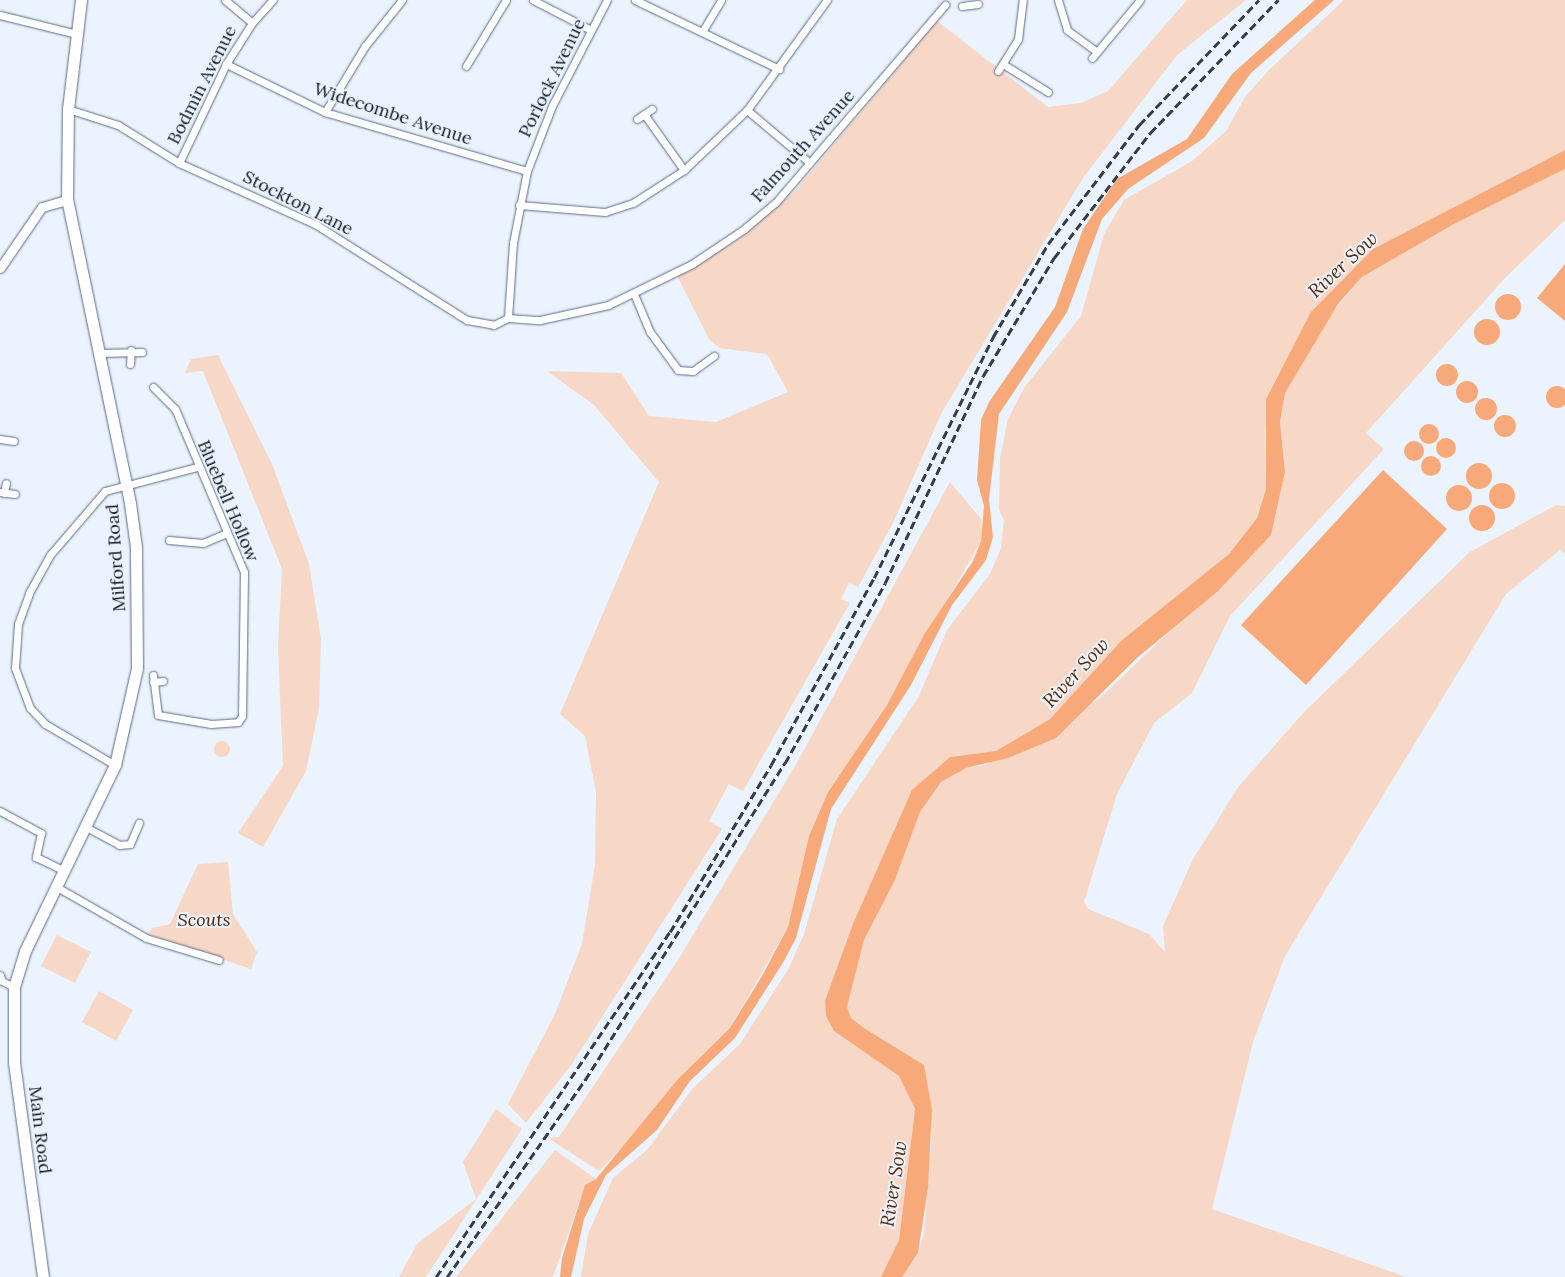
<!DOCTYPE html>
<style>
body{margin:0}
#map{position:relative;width:1565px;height:1277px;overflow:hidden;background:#ebf3ff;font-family:Lora,serif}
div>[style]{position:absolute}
.green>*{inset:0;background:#f7d7c5}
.round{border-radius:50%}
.water>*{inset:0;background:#f8a97a}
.roads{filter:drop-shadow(0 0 1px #5a6a85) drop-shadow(0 0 1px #5a6a85)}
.minor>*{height:7px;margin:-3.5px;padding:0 3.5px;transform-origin:3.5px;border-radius:3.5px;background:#fff}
.tertiary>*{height:9px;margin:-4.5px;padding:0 4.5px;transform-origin:4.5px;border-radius:4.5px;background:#fff}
.trunk>*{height:11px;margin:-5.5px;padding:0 5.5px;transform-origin:5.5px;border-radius:5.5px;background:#fff}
.rail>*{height:2.5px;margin-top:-1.25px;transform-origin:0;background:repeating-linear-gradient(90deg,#353c47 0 8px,transparent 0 12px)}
span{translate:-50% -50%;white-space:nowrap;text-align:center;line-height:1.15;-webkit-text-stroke:4px #ebf3ff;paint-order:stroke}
.street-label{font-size:18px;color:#111822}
.park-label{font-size:18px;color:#542300;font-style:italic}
.water-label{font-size:19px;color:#5b2a06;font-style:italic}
</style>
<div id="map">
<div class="green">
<div style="clip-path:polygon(1187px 0,1246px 0,1177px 55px,1083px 178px,942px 412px,893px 523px,858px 587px,849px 583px,841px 599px,850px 603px,743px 791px,729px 784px,709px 821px,722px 829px,572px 1064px,526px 1123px,508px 1104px,555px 1014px,582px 944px,595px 865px,596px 792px,585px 736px,560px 714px,659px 482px,594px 405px,547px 371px,621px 373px,649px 416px,716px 422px,788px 392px,767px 354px,719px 348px,709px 339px,677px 276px,736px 241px,794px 192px,937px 21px,1048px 107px,1081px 103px,1108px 91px)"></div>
<div style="clip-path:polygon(1344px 0,1565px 0,1565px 150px,1373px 249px,1284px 365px,1271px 388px,1265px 429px,1266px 489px,1257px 518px,1229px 554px,1122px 640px,1050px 719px,996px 751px,950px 757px,912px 791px,834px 1031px,899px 1076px,915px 1109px,899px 1240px,881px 1277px,581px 1277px,588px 1234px,613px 1178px,647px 1150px,693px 1088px,740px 1044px,789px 968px,804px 934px,837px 819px,919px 696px,947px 630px,990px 574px,1001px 548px,1004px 520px,999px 510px,1000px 458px,1008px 419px,1024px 388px,1081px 316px,1104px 234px,1124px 200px,1192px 161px,1226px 131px,1245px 97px,1269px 70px)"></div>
<div style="clip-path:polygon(1565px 169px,1565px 220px,1505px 278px,1366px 433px,1384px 449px,1230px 616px,1192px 693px,1154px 723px,1117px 794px,1084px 902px,1088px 909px,1149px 934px,1165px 952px,1163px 926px,1193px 859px,1239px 786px,1304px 712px,1470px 552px,1556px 505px,1565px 506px,1565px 554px,1560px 550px,1506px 594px,1285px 956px,1253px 1042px,1212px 1209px,1406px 1277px,902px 1277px,918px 1254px,924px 1234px,932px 1134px,924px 1065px,864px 1028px,851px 1018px,847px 1007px,864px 940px,895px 880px,920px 812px,941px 782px,966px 768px,985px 765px,1100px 698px,1271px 535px,1285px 472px,1280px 422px,1285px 393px,1321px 326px,1362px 277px,1454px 224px)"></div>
<div style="clip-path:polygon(218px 355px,272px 464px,299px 537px,309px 564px,321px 639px,319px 708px,306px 771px,263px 847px,238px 833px,283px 766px,278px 648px,282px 569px,203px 371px,185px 373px,191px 359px)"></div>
<div style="clip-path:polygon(950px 482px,981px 519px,981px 541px,887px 705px,828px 792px,809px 836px,788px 927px,730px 1028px,679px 1078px,644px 1126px,599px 1171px,548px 1138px,559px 1137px,678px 960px,798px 761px)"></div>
<div class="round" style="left:214px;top:741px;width:16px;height:16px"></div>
<div style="clip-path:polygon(228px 862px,233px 914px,257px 952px,251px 969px,148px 934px,152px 928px,170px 924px,198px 864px)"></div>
<div style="clip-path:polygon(57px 935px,91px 952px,75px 983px,41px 966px)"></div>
<div style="clip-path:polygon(99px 991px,133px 1010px,116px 1041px,82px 1022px)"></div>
<div style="clip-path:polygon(496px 1109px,522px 1129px,426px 1277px,399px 1277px,417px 1244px,476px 1199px,463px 1162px)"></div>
<div style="clip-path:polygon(555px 1150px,596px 1179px,585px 1185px,553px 1277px,456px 1277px)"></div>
</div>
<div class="water">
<div style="clip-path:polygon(1315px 0,1334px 0,1251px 73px,1204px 138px,1128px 189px,1102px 219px,1067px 312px,999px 414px,989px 499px,993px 537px,986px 560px,952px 605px,911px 685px,831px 809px,796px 938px,784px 961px,735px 1038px,690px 1081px,657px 1130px,606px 1175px,584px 1219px,571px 1277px,560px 1277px,562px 1258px,585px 1185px,596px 1179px,679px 1078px,730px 1028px,762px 976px,788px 927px,809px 836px,828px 792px,887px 705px,925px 633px,973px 561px,981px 541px,984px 506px,977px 480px,981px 420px,989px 402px,1055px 307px,1083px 229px,1117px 179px,1187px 139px,1232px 74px)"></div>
<div style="clip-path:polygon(1565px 150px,1565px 169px,1454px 224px,1362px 277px,1338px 304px,1285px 393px,1280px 422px,1285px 472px,1271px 535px,1218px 591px,1137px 658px,1056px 738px,1008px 758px,966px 768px,941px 782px,920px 812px,895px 880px,864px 940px,847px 1007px,851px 1018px,864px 1028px,924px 1065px,932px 1110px,928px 1188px,918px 1253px,902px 1277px,881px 1277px,899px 1240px,915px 1109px,899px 1076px,834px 1031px,826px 1016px,825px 1001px,853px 924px,912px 790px,950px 757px,996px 751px,1050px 719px,1122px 640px,1229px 554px,1257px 518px,1266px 489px,1266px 399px,1311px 312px,1373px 249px)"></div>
<div style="clip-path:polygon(1565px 264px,1565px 321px,1537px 298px)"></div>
<div class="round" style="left:1495px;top:294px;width:26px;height:26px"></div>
<div class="round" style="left:1474px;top:319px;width:26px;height:26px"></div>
<div class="round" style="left:1436px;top:364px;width:22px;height:22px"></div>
<div class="round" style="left:1456px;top:381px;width:22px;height:22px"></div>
<div class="round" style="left:1546px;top:386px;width:22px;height:22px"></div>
<div class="round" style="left:1475px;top:398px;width:22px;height:22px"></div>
<div class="round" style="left:1494px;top:415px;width:22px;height:22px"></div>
<div class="round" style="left:1419px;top:424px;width:20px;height:20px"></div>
<div class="round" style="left:1436px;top:438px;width:20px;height:20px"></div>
<div class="round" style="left:1404px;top:441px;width:20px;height:20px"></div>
<div class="round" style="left:1421px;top:456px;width:20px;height:20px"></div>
<div class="round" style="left:1466px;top:463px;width:26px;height:26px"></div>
<div style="clip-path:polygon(1383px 470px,1447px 529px,1306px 685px,1241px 625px)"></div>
<div class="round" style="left:1489px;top:483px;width:26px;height:26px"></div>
<div class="round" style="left:1446px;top:485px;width:26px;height:26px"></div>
<div class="round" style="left:1469px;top:505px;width:26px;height:26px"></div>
</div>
<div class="roads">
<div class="minor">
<div style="left:225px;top:0;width:35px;rotate:40deg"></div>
<div style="left:533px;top:0;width:65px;rotate:27.3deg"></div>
<div style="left:635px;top:0;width:160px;rotate:25.6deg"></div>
<div style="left:1058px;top:0;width:31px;rotate:73deg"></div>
<div style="left:1067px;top:30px;width:37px;rotate:36deg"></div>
<div style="left:962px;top:6px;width:16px;rotate:-7deg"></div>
<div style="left:0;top:15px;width:79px;rotate:13.9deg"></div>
<div style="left:702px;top:32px;width:37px;rotate:-59deg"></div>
<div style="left:1092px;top:58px;width:75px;rotate:-50.4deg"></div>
<div style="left:226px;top:64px;width:110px;rotate:25.9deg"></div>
<div style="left:325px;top:112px;width:210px;rotate:16.3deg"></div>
<div style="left:1003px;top:64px;width:53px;rotate:31.9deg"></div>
<div style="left:466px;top:66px;width:77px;rotate:-58.8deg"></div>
<div style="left:998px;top:71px;width:38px;rotate:-58deg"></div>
<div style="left:1018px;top:39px;width:39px;rotate:-83deg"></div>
<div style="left:68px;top:109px;width:52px;rotate:17.7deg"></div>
<div style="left:118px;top:125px;width:72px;rotate:31.9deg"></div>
<div style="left:179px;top:163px;width:149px;rotate:24.2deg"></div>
<div style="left:315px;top:224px;width:180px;rotate:32.3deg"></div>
<div style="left:467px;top:320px;width:27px;rotate:10deg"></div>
<div style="left:494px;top:325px;width:16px;rotate:-27deg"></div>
<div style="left:747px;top:110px;width:82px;rotate:40.1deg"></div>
<div style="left:325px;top:112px;width:77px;rotate:-58.8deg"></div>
<div style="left:365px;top:46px;width:59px;rotate:-51.2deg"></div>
<div style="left:644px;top:114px;width:69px;rotate:54.5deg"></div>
<div style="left:637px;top:119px;width:18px;rotate:-34deg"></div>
<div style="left:179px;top:163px;width:110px;rotate:-64.6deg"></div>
<div style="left:226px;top:64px;width:49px;rotate:-57.6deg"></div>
<div style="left:252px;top:23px;width:31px;rotate:-48deg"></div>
<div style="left:519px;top:205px;width:86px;rotate:4.7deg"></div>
<div style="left:605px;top:212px;width:29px;rotate:-18deg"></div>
<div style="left:633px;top:203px;width:61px;rotate:-32.9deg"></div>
<div style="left:684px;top:170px;width:87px;rotate:-43.6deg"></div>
<div style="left:747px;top:110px;width:136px;rotate:-54deg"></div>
<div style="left:634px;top:294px;width:41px;rotate:67.2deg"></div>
<div style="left:650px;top:332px;width:47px;rotate:53.6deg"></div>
<div style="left:678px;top:370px;width:15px;rotate:4deg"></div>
<div style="left:693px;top:371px;width:26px;rotate:-36deg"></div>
<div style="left:508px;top:318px;width:32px;rotate:4deg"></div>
<div style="left:540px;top:320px;width:70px;rotate:-12.4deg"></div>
<div style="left:608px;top:305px;width:93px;rotate:-26deg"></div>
<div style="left:692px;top:264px;width:63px;rotate:-33.9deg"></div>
<div style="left:744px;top:229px;width:42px;rotate:-40.2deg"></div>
<div style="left:776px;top:202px;width:260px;rotate:-49.4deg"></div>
<div style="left:508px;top:318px;width:75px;rotate:-86.2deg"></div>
<div style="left:513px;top:243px;width:73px;rotate:-79deg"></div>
<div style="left:527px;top:171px;width:70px;rotate:-69deg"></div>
<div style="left:552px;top:106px;width:119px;rotate:-62.6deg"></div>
<div style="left:99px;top:353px;width:43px;rotate:-1.3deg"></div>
<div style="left:130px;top:364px;width:14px;rotate:-86deg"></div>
<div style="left:0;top:439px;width:14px;rotate:8deg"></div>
<div style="left:0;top:492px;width:15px;rotate:8deg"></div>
<div style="left:4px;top:493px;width:10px;rotate:-79deg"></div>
<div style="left:169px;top:540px;width:34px;rotate:5deg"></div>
<div style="left:203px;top:543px;width:25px;rotate:-23deg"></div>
<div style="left:153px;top:675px;width:40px;rotate:82.9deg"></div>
<div style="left:158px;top:715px;width:54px;rotate:9.6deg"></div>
<div style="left:211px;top:724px;width:27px;rotate:-4deg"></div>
<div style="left:238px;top:722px;width:7px;rotate:-56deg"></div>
<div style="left:242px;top:716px;width:144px;rotate:-89.2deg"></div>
<div style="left:244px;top:572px;width:177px;rotate:-112.9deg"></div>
<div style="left:175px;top:409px;width:31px;rotate:-135deg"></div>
<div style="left:153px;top:682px;width:10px;rotate:-6deg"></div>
<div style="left:115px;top:765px;width:81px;rotate:-149.6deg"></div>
<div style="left:45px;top:724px;width:22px;rotate:-133deg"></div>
<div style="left:30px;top:708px;width:43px;rotate:-110.6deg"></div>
<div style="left:15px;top:668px;width:44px;rotate:-86.1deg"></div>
<div style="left:18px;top:624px;width:33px;rotate:-70deg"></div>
<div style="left:29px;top:593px;width:43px;rotate:-61.1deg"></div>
<div style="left:50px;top:555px;width:84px;rotate:-49.3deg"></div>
<div style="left:105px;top:491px;width:95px;rotate:-14.6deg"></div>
<div style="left:0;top:811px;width:47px;rotate:28.2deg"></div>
<div style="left:41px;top:833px;width:25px;rotate:102deg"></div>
<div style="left:36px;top:857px;width:30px;rotate:26deg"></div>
<div style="left:84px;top:826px;width:40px;rotate:28deg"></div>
<div style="left:119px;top:845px;width:11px;rotate:-5deg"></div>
<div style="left:130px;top:844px;width:23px;rotate:-67deg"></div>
<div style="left:55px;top:886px;width:105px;rotate:29.7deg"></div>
<div style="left:146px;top:938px;width:76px;rotate:16.8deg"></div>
<div style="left:0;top:975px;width:6px;rotate:72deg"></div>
<div style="left:2px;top:981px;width:13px;rotate:27deg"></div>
</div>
<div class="tertiary">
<div style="left:0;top:268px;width:74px;rotate:-55.5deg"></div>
<div style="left:42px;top:207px;width:26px;rotate:-16deg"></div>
</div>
<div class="trunk">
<div style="left:43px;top:1277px;width:217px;rotate:-97.7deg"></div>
<div style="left:14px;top:1062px;width:75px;rotate:-90deg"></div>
<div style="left:14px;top:987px;width:38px;rotate:-73deg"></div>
<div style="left:25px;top:951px;width:207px;rotate:-64.2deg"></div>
<div style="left:115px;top:765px;width:99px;rotate:-77.2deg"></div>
<div style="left:137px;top:668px;width:121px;rotate:-90.5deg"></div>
<div style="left:136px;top:547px;width:44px;rotate:-97.8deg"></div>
<div style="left:130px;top:503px;width:309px;rotate:-101.7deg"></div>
<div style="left:67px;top:200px;width:91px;rotate:-89.4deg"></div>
<div style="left:68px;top:109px;width:110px;rotate:-83.2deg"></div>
</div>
</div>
<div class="rail">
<div style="left:436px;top:1277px;width:417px;rotate:-55.9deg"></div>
<div style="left:670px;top:932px;width:195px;rotate:-58.8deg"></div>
<div style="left:771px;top:765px;width:213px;rotate:-61.2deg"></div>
<div style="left:874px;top:578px;width:269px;rotate:-63.7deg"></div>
<div style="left:993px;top:337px;width:108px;rotate:-59.4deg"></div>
<div style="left:1048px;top:244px;width:150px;rotate:-52.6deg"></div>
<div style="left:1139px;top:125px;width:173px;rotate:-46.2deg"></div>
<div style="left:447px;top:1277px;width:241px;rotate:-55deg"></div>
<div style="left:585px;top:1080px;width:375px;rotate:-57.8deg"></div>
<div style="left:785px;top:763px;width:206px;rotate:-60.9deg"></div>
<div style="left:885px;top:583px;width:229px;rotate:-64.7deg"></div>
<div style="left:983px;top:376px;width:138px;rotate:-59deg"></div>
<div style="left:1054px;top:258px;width:158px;rotate:-52.5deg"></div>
<div style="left:1150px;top:133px;width:185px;rotate:-46.1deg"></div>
</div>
<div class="street-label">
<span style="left:552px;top:78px;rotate:-64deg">Porlock Avenue</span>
<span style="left:202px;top:85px;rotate:-63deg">Bodmin Avenue</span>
<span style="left:393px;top:114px;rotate:18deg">Widecombe Avenue</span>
<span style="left:803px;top:146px;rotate:-48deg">Falmouth Avenue</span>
<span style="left:298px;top:203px;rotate:27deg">Stockton Lane</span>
<span style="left:228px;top:501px;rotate:67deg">Bluebell Hollow</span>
<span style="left:116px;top:558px;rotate:-94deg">Milford Road</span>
<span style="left:40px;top:1130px;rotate:83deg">Main Road</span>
</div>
<div class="park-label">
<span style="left:204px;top:920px">Scouts</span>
</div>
<div class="water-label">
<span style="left:1343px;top:265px;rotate:-43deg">River Sow</span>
<span style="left:1076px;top:673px;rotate:-47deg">River Sow</span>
<span style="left:894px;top:1184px;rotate:-81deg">River Sow</span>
</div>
</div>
